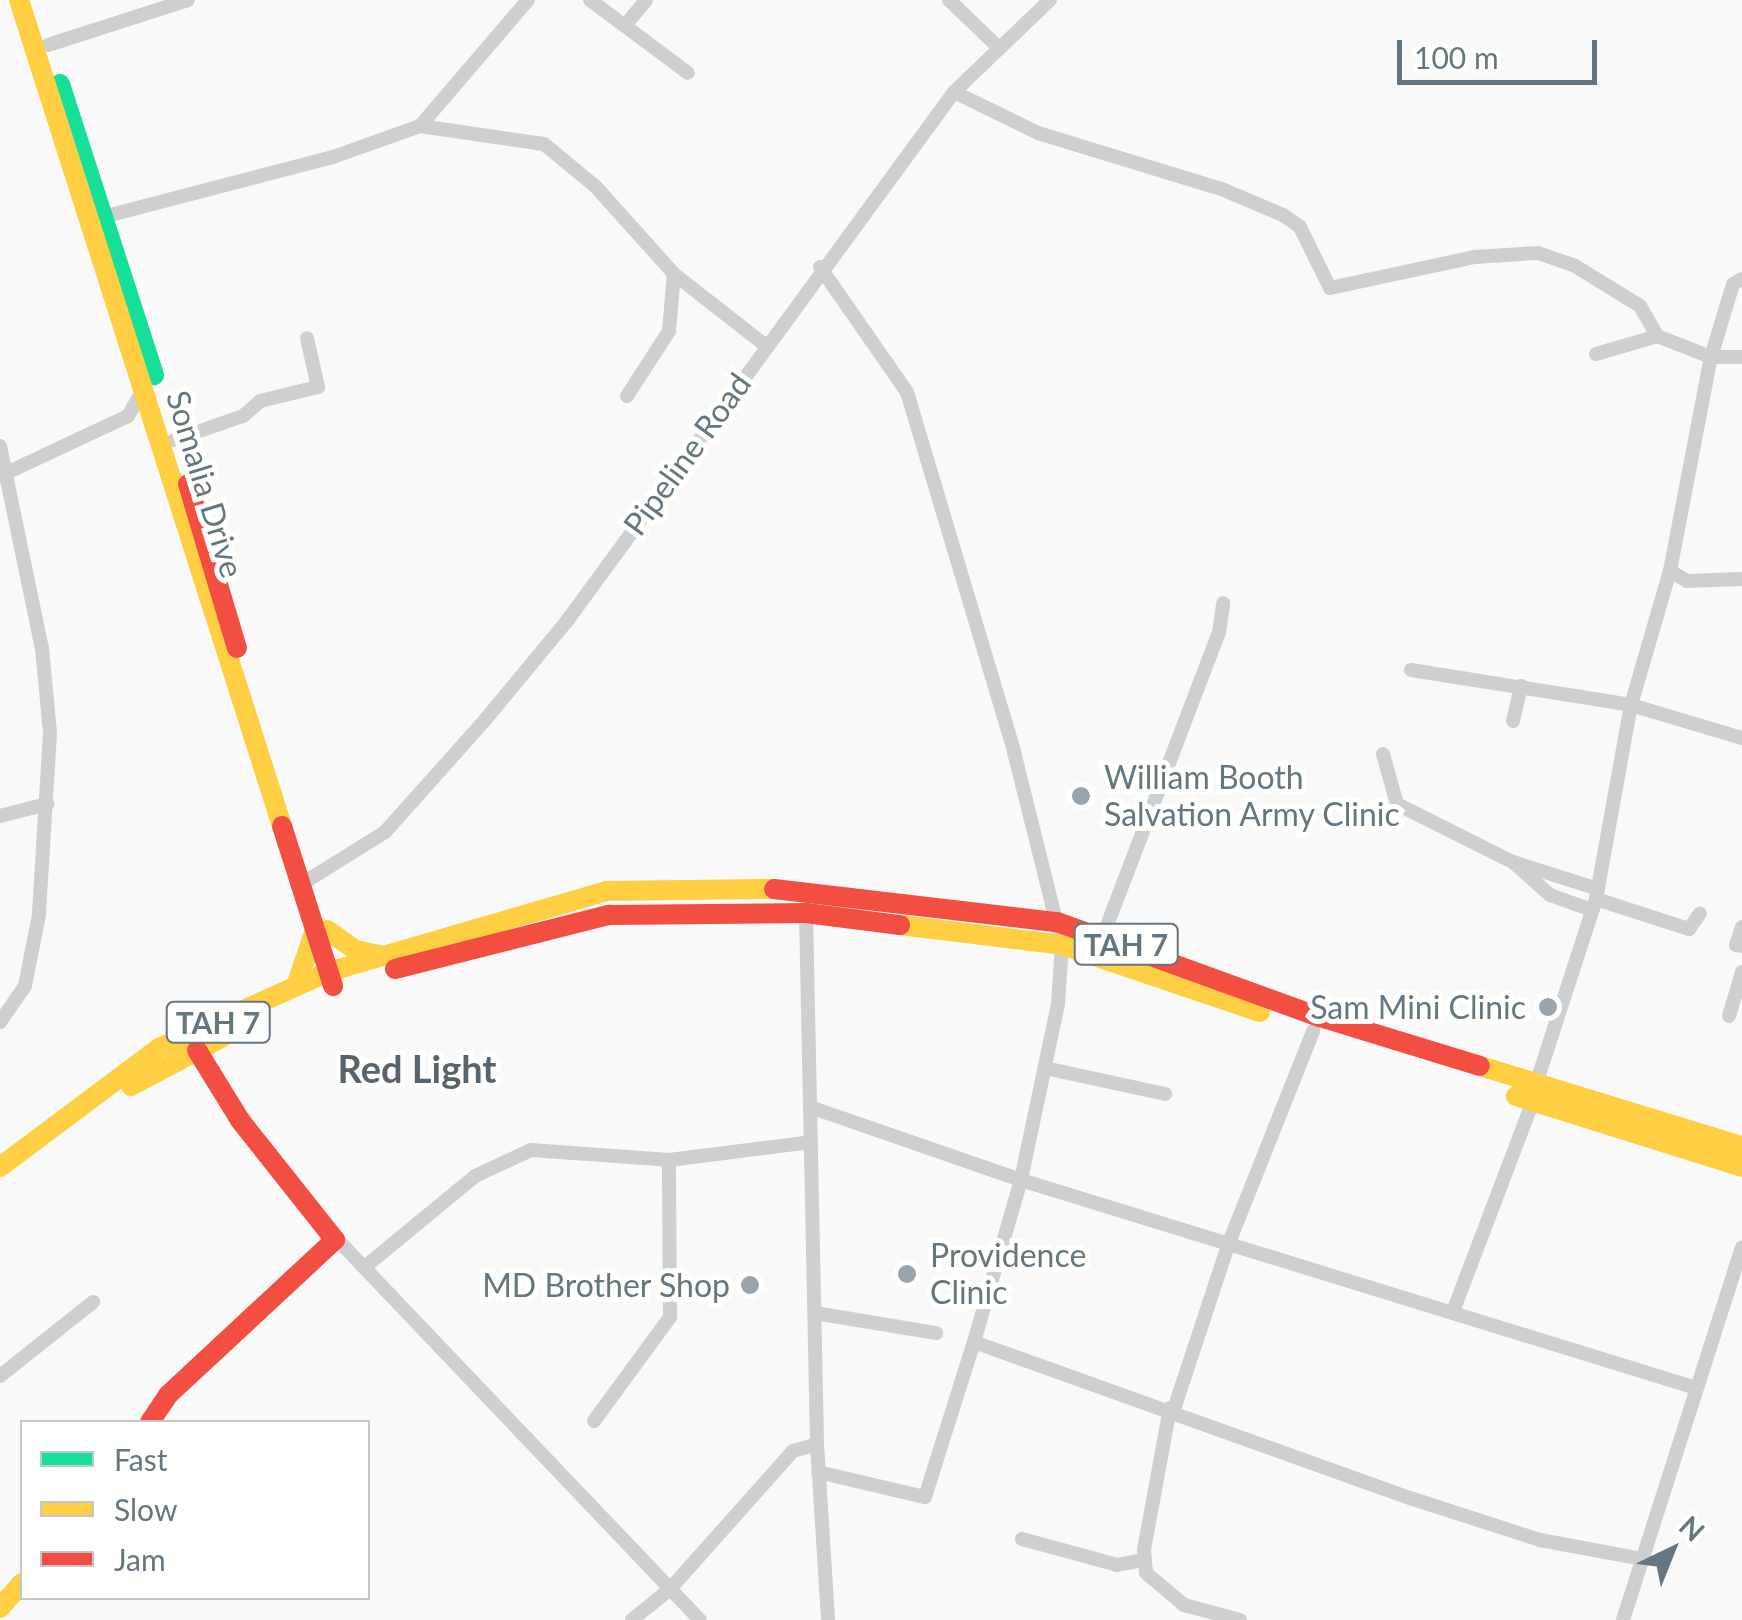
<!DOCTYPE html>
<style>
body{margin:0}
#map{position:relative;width:1742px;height:1620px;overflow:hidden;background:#f9f9f9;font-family:Lato,sans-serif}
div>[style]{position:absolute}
.street>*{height:14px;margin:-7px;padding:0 7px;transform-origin:7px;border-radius:7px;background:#cecfd0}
.fast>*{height:20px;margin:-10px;padding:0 10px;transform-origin:10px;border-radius:10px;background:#16e098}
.slow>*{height:20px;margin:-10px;padding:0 10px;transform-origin:10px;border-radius:10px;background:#ffcf43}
.jam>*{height:20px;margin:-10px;padding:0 10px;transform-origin:10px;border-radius:10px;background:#f24e42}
.dots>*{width:28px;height:28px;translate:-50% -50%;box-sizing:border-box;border:5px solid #fff;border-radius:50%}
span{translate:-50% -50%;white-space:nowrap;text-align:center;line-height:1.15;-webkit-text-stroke:10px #fff;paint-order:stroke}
.shield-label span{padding:2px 8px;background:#fff;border:2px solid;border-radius:8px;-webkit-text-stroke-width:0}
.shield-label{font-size:30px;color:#657683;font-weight:700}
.street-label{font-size:32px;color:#657683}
.poi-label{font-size:32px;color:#657683}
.left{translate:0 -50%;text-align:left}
.right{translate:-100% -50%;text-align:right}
.quarter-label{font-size:38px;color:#57646e;font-weight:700}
.legend{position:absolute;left:20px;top:1420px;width:350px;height:180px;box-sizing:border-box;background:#fff;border:2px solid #c1c8cd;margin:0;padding:12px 18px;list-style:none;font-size:30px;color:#657683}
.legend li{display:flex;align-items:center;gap:20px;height:50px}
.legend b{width:50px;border:2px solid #c1c8cd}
.north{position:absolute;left:1622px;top:1500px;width:100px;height:100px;-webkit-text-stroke:8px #fff;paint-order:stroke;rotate:43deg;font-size:28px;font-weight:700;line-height:40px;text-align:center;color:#657683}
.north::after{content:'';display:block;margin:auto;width:35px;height:45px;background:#657683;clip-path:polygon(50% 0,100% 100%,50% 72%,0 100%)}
.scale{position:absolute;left:1397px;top:40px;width:200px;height:45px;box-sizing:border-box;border:5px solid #657683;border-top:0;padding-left:12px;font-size:30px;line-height:35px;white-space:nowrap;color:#657683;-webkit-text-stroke:8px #fff;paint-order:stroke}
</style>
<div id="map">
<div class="street">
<div style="left:590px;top:0;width:122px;rotate:36.7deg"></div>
<div style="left:949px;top:0;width:69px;rotate:43.8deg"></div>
<div style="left:627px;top:23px;width:30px;rotate:-50deg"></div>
<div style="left:48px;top:45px;width:147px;rotate:-17.8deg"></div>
<div style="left:954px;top:92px;width:93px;rotate:26deg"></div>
<div style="left:1038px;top:133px;width:195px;rotate:17deg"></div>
<div style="left:1224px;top:190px;width:64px;rotate:23deg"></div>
<div style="left:1283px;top:215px;width:21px;rotate:35deg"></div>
<div style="left:1300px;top:227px;width:68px;rotate:63.8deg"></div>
<div style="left:1330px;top:288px;width:147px;rotate:-12.1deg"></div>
<div style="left:1474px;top:257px;width:64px;rotate:-3.6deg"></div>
<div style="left:1538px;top:253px;width:39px;rotate:19deg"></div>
<div style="left:1575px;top:266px;width:76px;rotate:31.6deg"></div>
<div style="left:1640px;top:306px;width:34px;rotate:60deg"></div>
<div style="left:420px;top:126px;width:125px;rotate:8.3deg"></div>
<div style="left:544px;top:144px;width:67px;rotate:39.6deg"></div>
<div style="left:596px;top:187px;width:117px;rotate:48.1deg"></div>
<div style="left:674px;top:274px;width:115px;rotate:38deg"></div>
<div style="left:95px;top:219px;width:246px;rotate:-14.6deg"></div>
<div style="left:333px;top:157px;width:92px;rotate:-19.6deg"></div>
<div style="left:420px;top:126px;width:166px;rotate:-49.4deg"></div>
<div style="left:820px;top:267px;width:152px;rotate:55.2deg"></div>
<div style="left:907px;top:392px;width:376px;rotate:73.4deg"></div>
<div style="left:1014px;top:752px;width:199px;rotate:76deg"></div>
<div style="left:1062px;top:945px;width:59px;rotate:93.9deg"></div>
<div style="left:1058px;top:1004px;width:180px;rotate:101.9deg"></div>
<div style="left:1021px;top:1180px;width:169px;rotate:106.2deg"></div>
<div style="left:974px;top:1342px;width:466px;rotate:19.7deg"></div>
<div style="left:1413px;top:1499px;width:133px;rotate:17.9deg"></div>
<div style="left:1540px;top:1540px;width:105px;rotate:10.5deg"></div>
<div style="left:1596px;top:354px;width:64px;rotate:-16.4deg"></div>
<div style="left:1657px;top:336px;width:58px;rotate:21.3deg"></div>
<div style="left:1711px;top:357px;width:31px"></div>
<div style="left:627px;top:396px;width:77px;rotate:-57.1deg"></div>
<div style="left:669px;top:331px;width:57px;rotate:-85deg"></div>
<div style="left:174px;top:440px;width:73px;rotate:-19.2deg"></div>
<div style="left:243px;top:416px;width:23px;rotate:-41deg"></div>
<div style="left:260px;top:401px;width:60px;rotate:-13.6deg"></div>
<div style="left:318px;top:387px;width:50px;rotate:-102.7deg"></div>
<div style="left:0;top:446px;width:206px;rotate:78.3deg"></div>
<div style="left:42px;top:648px;width:85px;rotate:84.6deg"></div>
<div style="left:50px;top:733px;width:182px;rotate:93.5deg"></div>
<div style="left:39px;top:915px;width:72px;rotate:101.2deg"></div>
<div style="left:25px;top:986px;width:44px;rotate:124.8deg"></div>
<div style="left:0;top:476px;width:141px;rotate:-25.1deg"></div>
<div style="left:128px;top:416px;width:32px;rotate:-60deg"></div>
<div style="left:1670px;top:571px;width:20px;rotate:30deg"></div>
<div style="left:1687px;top:581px;width:55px;rotate:-2.1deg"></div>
<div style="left:1411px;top:670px;width:223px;rotate:9deg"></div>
<div style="left:1631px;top:705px;width:116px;rotate:16.6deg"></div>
<div style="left:1513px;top:721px;width:36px;rotate:-77deg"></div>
<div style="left:1383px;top:754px;width:52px;rotate:74.4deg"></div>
<div style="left:1397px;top:804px;width:130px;rotate:26.6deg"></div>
<div style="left:1513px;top:862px;width:50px;rotate:41.7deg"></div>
<div style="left:1550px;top:895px;width:45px;rotate:19.7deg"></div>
<div style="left:0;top:816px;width:49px;rotate:-14.3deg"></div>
<div style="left:1513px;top:862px;width:89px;rotate:17.6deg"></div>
<div style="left:300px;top:885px;width:100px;rotate:-31.9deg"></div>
<div style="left:385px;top:832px;width:150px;rotate:-48.2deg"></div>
<div style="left:485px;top:720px;width:129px;rotate:-50.4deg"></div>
<div style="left:567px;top:621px;width:655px;rotate:-53.81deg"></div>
<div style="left:954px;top:92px;width:133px;rotate:-43.8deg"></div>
<div style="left:1596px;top:899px;width:98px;rotate:17.9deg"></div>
<div style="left:1689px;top:929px;width:19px;rotate:-55deg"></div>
<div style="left:806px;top:913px;width:531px;rotate:88.81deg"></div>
<div style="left:817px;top:1444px;width:176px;rotate:86.4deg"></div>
<div style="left:1742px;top:927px;width:19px;rotate:108deg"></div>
<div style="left:1736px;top:945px;width:6px;rotate:9deg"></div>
<div style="left:1103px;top:936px;width:324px;rotate:-69.1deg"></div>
<div style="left:1219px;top:633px;width:30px;rotate:-82deg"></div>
<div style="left:1729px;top:1016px;width:46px;rotate:-73.5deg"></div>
<div style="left:1045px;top:1068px;width:123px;rotate:12.2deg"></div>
<div style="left:1536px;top:1084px;width:194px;rotate:-72deg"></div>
<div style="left:1596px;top:899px;width:197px;rotate:-79.8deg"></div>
<div style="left:1631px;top:705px;width:140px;rotate:-73.8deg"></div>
<div style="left:1670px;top:571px;width:218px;rotate:-79.2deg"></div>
<div style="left:1711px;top:357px;width:76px;rotate:-73.2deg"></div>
<div style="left:1733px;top:284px;width:10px;rotate:-29deg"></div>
<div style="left:810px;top:1107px;width:223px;rotate:19.1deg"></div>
<div style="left:1021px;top:1180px;width:703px;rotate:17.12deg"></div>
<div style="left:335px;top:1237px;width:529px;rotate:46.38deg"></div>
<div style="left:366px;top:1266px;width:141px;rotate:-39.5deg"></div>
<div style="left:475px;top:1176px;width:62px;rotate:-24.9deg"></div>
<div style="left:531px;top:1150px;width:138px;rotate:4.1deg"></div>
<div style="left:669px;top:1160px;width:143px;rotate:-7.2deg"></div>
<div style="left:1454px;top:1309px;width:222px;rotate:-69.2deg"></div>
<div style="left:815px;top:1313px;width:123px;rotate:9.4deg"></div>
<div style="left:0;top:1376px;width:119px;rotate:-38.5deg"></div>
<div style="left:1170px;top:1408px;width:144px;rotate:100.4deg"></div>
<div style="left:1144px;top:1550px;width:23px;rotate:85deg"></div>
<div style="left:1146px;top:1573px;width:50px;rotate:40.1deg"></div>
<div style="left:1184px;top:1605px;width:58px;rotate:15deg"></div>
<div style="left:1174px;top:1409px;width:178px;rotate:-71.7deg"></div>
<div style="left:1230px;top:1240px;width:225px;rotate:-68.3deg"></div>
<div style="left:594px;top:1421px;width:129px;rotate:-53.8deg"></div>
<div style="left:670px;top:1317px;width:157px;rotate:-90.4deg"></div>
<div style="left:818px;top:1472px;width:110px;rotate:13.2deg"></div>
<div style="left:925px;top:1497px;width:163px;rotate:-72.5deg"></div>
<div style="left:1022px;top:1539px;width:98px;rotate:15.3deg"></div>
<div style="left:1117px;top:1565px;width:26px;rotate:-11deg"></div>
<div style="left:632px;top:1620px;width:49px;rotate:-39.2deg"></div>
<div style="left:670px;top:1589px;width:185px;rotate:-48.3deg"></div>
<div style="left:793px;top:1451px;width:25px;rotate:-16deg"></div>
<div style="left:1623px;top:1620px;width:391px;rotate:-72.3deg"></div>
</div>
<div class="fast">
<div style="left:60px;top:84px;width:306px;rotate:72.1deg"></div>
</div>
<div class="slow">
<div style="left:19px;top:0;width:867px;rotate:72.34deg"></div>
<div style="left:900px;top:925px;width:163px;rotate:7deg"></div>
<div style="left:1062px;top:945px;width:209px;rotate:18.7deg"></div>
<div style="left:327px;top:930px;width:35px;rotate:35deg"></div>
<div style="left:356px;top:950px;width:25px;rotate:12deg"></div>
<div style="left:296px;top:986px;width:56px;rotate:-71.2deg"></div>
<div style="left:1480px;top:1066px;width:274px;rotate:17deg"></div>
<div style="left:131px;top:1086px;width:104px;rotate:-28deg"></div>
<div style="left:1516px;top:1096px;width:237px;rotate:17.4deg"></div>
<div style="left:0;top:1167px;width:199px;rotate:-36.8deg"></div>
<div style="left:159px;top:1048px;width:185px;rotate:-24.2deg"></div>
<div style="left:328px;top:972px;width:290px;rotate:-16.2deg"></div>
<div style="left:606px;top:891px;width:168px;rotate:-0.7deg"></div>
<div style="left:0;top:1608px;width:33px;rotate:-49deg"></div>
</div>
<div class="jam">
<div style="left:188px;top:484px;width:171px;rotate:73.4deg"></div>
<div style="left:282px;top:826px;width:168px;rotate:72.3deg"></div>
<div style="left:774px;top:889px;width:285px;rotate:6.7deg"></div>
<div style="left:1057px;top:922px;width:280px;rotate:19.9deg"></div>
<div style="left:1320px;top:1017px;width:167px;rotate:17deg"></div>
<div style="left:395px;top:969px;width:221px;rotate:-14.2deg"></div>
<div style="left:609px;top:915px;width:197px;rotate:-0.6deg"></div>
<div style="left:806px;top:913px;width:95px;rotate:7.3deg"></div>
<div style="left:150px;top:1422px;width:32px;rotate:-56deg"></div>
<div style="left:168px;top:1395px;width:228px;rotate:-42.9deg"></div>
<div style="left:335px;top:1240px;width:153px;rotate:-128.4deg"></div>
<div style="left:240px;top:1120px;width:82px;rotate:-121.6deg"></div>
</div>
<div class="dots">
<div style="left:1081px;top:796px;background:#99a4ac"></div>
<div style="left:1548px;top:1007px;background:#99a4ac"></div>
<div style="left:907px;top:1274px;background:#99a4ac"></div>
<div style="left:750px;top:1285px;background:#99a4ac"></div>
</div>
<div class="shield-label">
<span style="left:1126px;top:944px">TAH 7</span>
<span style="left:218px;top:1022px">TAH 7</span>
</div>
<div class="street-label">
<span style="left:687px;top:454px;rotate:-54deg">Pipeline Road</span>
<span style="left:205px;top:484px;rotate:73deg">Somalia Drive</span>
</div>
<div class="poi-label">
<span class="left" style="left:1104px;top:796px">William Booth<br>Salvation Army Clinic</span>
<span class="right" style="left:1526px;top:1007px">Sam Mini Clinic</span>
<span class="left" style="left:930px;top:1274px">Providence<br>Clinic</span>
<span class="right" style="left:730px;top:1285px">MD Brother Shop</span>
</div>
<div class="quarter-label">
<span style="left:417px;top:1069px">Red Light</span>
</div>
<ul class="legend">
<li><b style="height:12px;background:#16e098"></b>Fast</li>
<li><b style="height:12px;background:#ffcf43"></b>Slow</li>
<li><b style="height:12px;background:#f24e42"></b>Jam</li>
</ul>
<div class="north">N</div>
<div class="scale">100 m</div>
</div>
